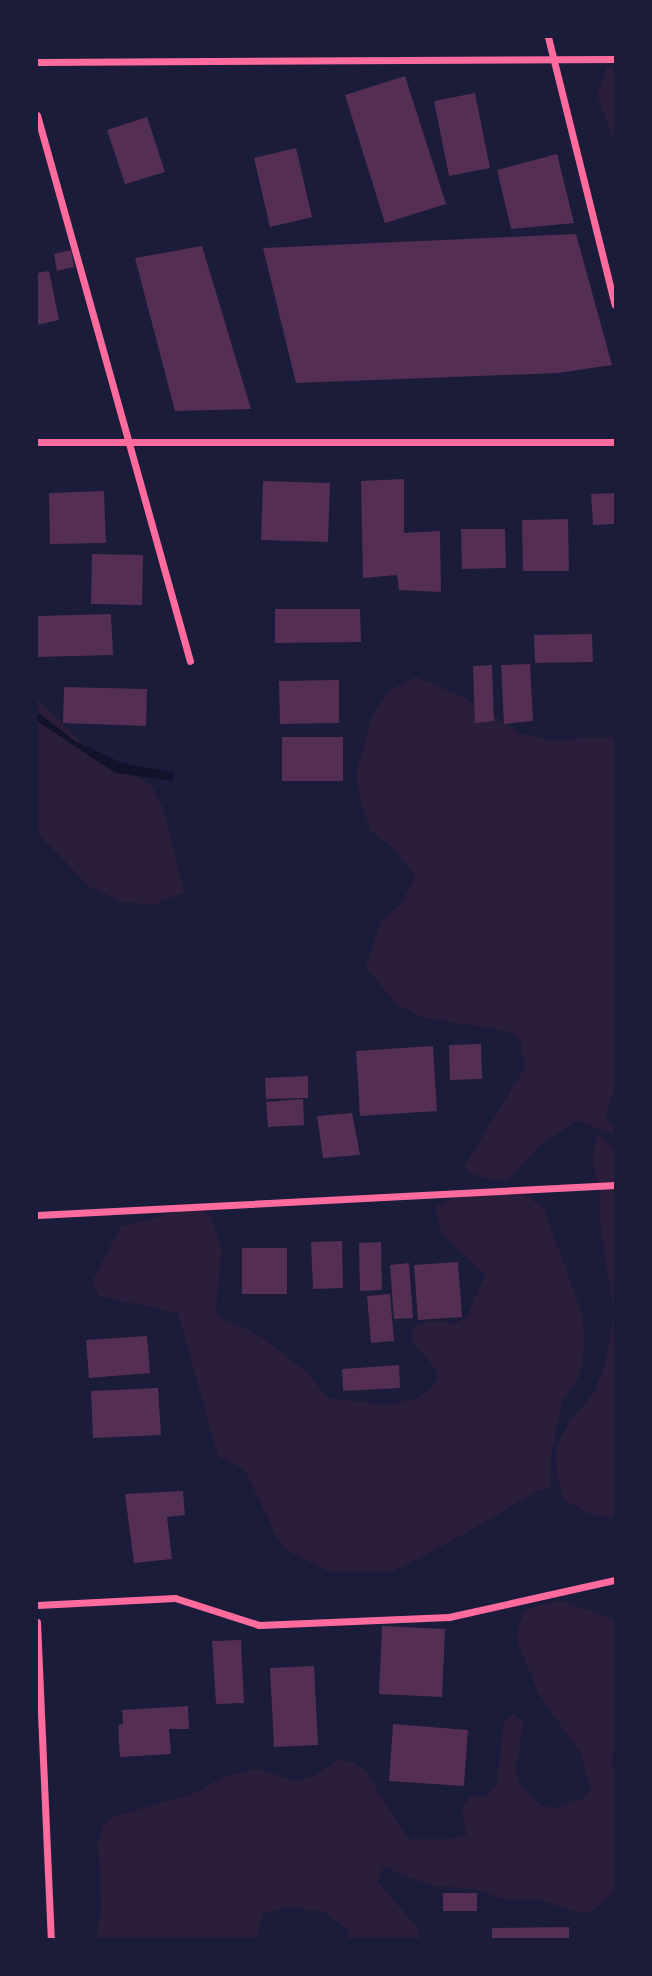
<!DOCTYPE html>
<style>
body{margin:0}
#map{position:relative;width:652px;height:1976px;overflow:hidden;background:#1b1b3a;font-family:"Golos Text",sans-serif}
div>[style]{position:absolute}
.green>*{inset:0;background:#2a1e3b}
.water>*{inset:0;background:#12122b}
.building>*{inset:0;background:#542f53}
.minor>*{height:7px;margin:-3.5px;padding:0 3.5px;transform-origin:3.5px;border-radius:3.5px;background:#ff6b9d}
span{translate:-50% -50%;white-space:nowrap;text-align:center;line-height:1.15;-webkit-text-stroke:6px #1b1b3a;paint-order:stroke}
.frame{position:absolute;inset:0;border:38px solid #1b1b3a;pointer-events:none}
</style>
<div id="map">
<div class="green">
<div style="clip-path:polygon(607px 67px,615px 67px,615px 146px,597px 94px)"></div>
<div style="clip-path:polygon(416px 677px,462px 696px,519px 733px,551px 740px,615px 737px,615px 1088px,605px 1116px,615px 1129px,615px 1135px,578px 1121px,543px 1142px,509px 1179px,493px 1181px,468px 1172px,464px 1167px,525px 1067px,520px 1040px,507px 1031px,424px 1018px,398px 1006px,366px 967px,381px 921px,402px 902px,415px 876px,395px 850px,371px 831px,361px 803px,356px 774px,372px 716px,390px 690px)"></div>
<div style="clip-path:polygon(37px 698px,98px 758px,125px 769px,152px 786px,165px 812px,184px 893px,153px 905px,120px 901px,90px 887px,37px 833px)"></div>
<div style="clip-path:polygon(597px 1133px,615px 1149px,615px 1519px,590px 1514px,565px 1501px,557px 1475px,556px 1446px,571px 1419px,592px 1395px,604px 1369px,614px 1313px,600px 1224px,600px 1189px,592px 1162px)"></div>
<div style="clip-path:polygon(521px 1193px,544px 1208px,583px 1317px,585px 1345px,580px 1375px,562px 1401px,551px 1457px,551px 1487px,535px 1492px,465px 1534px,392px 1572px,330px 1572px,288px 1551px,277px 1537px,244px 1469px,218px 1456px,178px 1313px,99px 1296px,92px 1282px,120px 1227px,197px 1206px,210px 1216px,222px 1248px,216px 1309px,224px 1321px,251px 1331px,263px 1338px,310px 1375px,328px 1398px,388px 1405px,416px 1398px,430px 1390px,438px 1378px,432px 1364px,411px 1342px,413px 1327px,425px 1322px,455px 1323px,467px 1317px,485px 1275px,442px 1234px,435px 1207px,462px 1195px)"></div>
<div style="clip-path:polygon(551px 1602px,564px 1602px,615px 1619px,615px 1754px,611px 1760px,615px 1767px,615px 1891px,598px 1907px,585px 1914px,539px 1900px,508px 1901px,477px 1890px,430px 1885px,384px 1867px,378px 1882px,416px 1926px,421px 1939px,347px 1939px,348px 1930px,324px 1912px,291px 1907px,263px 1913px,257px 1939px,96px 1939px,101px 1909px,98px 1842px,102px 1826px,115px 1816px,189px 1795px,228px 1775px,256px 1769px,297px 1781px,312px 1777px,337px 1760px,353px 1762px,365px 1770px,408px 1839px,452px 1839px,466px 1835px,462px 1807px,471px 1796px,487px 1796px,497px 1784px,503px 1724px,513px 1713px,524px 1722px,516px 1768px,519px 1782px,539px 1804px,553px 1808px,581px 1800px,591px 1789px,582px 1756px,539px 1694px,517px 1641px,519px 1624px,525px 1610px)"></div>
</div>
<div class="water">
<div style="clip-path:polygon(37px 712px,75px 741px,122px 763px,174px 773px,172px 781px,115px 773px,37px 721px)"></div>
</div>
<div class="building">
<div style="clip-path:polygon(405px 76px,446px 204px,385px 223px,345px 95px)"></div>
<div style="clip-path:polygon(475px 93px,490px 168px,449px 176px,434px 101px)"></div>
<div style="clip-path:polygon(147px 117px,165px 172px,125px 184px,107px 130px)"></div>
<div style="clip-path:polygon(296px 148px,312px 217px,270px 227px,254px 158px)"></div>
<div style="clip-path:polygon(557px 154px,574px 223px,511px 229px,497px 170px)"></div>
<div style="clip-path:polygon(576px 234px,612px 365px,558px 373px,296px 383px,263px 248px)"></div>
<div style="clip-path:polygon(202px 246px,251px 409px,175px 411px,135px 258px)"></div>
<div style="clip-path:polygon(71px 250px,74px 267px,57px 271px,54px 254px)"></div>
<div style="clip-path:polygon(49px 271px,59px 320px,37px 325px,37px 273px)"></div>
<div style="clip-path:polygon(404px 479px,404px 533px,440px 531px,441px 592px,399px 590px,397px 575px,363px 578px,361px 481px)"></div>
<div style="clip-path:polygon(263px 481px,330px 483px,328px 542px,261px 540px)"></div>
<div style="clip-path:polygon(104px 491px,106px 543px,50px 544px,49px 493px)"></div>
<div style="clip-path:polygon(615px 493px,615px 524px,593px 525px,591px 494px)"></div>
<div style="clip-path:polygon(568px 519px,569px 571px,523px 571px,522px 520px)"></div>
<div style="clip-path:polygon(461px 529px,505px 529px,506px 568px,462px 569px)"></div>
<div style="clip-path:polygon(92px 554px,143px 555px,142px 605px,91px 604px)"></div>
<div style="clip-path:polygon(275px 609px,360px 609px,361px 642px,275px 643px)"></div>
<div style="clip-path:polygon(111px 614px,113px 655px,37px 657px,37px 616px)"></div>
<div style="clip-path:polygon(592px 634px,593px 662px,535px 663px,534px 635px)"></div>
<div style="clip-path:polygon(530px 664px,533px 721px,504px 724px,501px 665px)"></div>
<div style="clip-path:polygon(492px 665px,494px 721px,475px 723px,473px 666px)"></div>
<div style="clip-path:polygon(339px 680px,339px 723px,280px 724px,279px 681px)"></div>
<div style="clip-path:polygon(64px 687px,147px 689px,146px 726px,63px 723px)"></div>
<div style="clip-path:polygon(282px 737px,343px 737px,343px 781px,282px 781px)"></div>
<div style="clip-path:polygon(481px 1044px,482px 1079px,450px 1080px,449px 1045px)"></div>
<div style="clip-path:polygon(433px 1046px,437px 1111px,360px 1116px,356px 1051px)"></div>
<div style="clip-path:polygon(308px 1076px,308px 1098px,266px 1099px,265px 1078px)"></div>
<div style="clip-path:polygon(303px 1099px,304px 1125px,268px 1127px,266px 1102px)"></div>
<div style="clip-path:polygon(352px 1113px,360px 1155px,323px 1158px,317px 1116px)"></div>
<div style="clip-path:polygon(342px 1241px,343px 1288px,313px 1289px,311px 1242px)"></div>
<div style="clip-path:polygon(381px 1242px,382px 1290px,360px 1291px,359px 1243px)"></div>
<div style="clip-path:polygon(242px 1248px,287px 1248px,287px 1294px,242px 1294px)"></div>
<div style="clip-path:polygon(458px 1262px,462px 1317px,418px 1320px,414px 1265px)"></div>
<div style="clip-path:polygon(409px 1263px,413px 1318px,394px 1319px,390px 1265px)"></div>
<div style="clip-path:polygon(390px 1294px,394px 1341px,371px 1343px,367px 1296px)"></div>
<div style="clip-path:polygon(147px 1336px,150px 1373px,89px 1378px,86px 1340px)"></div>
<div style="clip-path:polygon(399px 1365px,400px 1388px,343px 1391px,342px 1369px)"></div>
<div style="clip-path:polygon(158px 1388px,161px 1435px,93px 1438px,91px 1391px)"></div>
<div style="clip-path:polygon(183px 1491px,185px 1515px,167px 1517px,172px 1559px,134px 1563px,125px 1494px)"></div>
<div style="clip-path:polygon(382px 1626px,445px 1629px,442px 1697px,379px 1694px)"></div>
<div style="clip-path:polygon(241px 1640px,244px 1703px,216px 1704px,212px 1641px)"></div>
<div style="clip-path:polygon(314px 1666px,318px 1745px,274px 1747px,270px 1668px)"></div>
<div style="clip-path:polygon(188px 1706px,189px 1729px,169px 1729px,171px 1754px,120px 1757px,118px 1725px,123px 1724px,122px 1710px)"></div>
<div style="clip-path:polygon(393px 1724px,468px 1730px,464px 1786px,389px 1781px)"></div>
<div style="clip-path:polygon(443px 1893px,477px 1893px,477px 1911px,443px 1911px)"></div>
<div style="clip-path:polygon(569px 1927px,569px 1939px,492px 1939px,492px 1928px)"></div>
</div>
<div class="minor">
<div style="left:548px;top:37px;width:276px;rotate:76deg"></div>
<div style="left:37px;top:62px;width:578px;rotate:-0.3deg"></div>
<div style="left:37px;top:115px;width:567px;rotate:74.35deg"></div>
<div style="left:37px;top:442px;width:578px"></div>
<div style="left:37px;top:1215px;width:579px;rotate:-2.97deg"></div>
<div style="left:37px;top:1605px;width:138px;rotate:-2.9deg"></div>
<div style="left:175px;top:1598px;width:88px;rotate:17.8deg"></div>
<div style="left:259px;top:1625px;width:190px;rotate:-2.4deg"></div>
<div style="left:449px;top:1617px;width:170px;rotate:-12.6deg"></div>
<div style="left:37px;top:1622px;width:317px;rotate:87.5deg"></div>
</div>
<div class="frame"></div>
</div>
